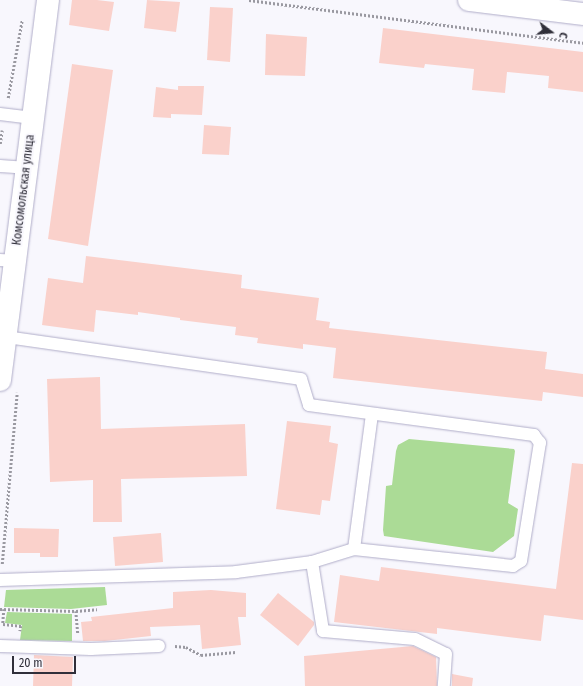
<!DOCTYPE html>
<meta charset="utf-8">
<style>
body{margin:0}
#map{position:relative;width:583px;height:686px;overflow:hidden;background:#f8f7fd;font-family:"Fira Sans Condensed",sans-serif}
div>[style]{position:absolute}
.green>*{inset:0;background:#abdb96}
.building>*{inset:0;background:#fad1cb}
.path>*{height:2.5px;margin-top:-1.25px;transform-origin:0;background:repeating-linear-gradient(90deg,#9a99a1 0 2px,transparent 0 4px)}
.roads{filter:drop-shadow(0 0 1px #b0adc9) drop-shadow(0 0 1px #b0adc9)}
.service>*{height:12px;margin:-6px;padding:0 6px;transform-origin:6px;border-radius:6px;background:#fff}
.minor>*{height:22px;margin:-11px;padding:0 11px;transform-origin:11px;border-radius:11px;background:#fff}
.secondary>*{height:22px;margin:-11px;padding:0 11px;transform-origin:11px;border-radius:11px;background:#fff}
span{translate:-50% -50%;white-space:nowrap;text-align:center;line-height:1.15;-webkit-text-stroke:3.5px #f8f7fd;paint-order:stroke}
.street-label{font-size:12px;color:#302f3a}
.north{position:absolute;left:531px;top:12px;width:40px;height:40px;-webkit-text-stroke:3px #f8f7fd;paint-order:stroke;rotate:106deg;font-size:11px;font-weight:700;line-height:16px;text-align:center;color:#302f3a}
.north::after{content:'';display:block;margin:auto;width:14px;height:18px;background:#302f3a;clip-path:polygon(50% 0,100% 100%,50% 72%,0 100%)}
.scale{position:absolute;left:12px;top:656px;width:64px;height:18px;box-sizing:border-box;border:2px solid #302f3a;border-top:0;padding-left:5px;font-size:12px;line-height:14px;white-space:nowrap;color:#302f3a;-webkit-text-stroke:3px #f8f7fd;paint-order:stroke}
</style>
<div id="map">
<div class="green">
<div style="clip-path:polygon(409px 439px,514px 449px,515px 451px,508px 503px,518px 509px,514px 536px,493px 552px,384px 536px,383px 530px,386px 486px,392px 485px,396px 451px,398px 445px)"></div>
<div style="clip-path:polygon(105px 587px,107px 605px,71px 609px,4px 607px,6px 590px)"></div>
<div style="clip-path:polygon(7px 612px,72px 614px,72px 641px,20px 640px,22px 625px,5px 623px)"></div>
</div>
<div class="building">
<div style="clip-path:polygon(72px 0,97px 0,114px 2px,109px 31px,69px 25px)"></div>
<div style="clip-path:polygon(147px 0,180px 2px,176px 32px,144px 28px)"></div>
<div style="clip-path:polygon(210px 7px,233px 8px,230px 62px,207px 60px)"></div>
<div style="clip-path:polygon(383px 28px,583px 52px,583px 92px,548px 88px,549px 76px,507px 72px,505px 93px,472px 90px,474px 69px,425px 64px,424px 68px,379px 63px)"></div>
<div style="clip-path:polygon(266px 34px,307px 37px,305px 76px,265px 75px)"></div>
<div style="clip-path:polygon(72px 64px,113px 70px,88px 246px,48px 239px)"></div>
<div style="clip-path:polygon(178px 86px,204px 86px,202px 115px,171px 114px,171px 118px,153px 117px,156px 87px,178px 90px)"></div>
<div style="clip-path:polygon(204px 125px,231px 127px,229px 155px,202px 154px)"></div>
<div style="clip-path:polygon(86px 256px,242px 275px,241px 288px,319px 298px,316px 320px,330px 322px,329px 328px,547px 352px,545px 369px,583px 374px,583px 397px,543px 392px,542px 401px,333px 378px,336px 348px,303px 344px,303px 349px,257px 343px,258px 338px,235px 335px,236px 327px,180px 320px,180px 318px,138px 312px,138px 315px,96px 310px,94px 332px,42px 325px,48px 278px,83px 283px)"></div>
<div style="clip-path:polygon(100px 377px,101px 429px,245px 424px,247px 476px,121px 479px,122px 522px,93px 522px,93px 480px,50px 482px,47px 379px)"></div>
<div style="clip-path:polygon(287px 421px,331px 426px,329px 442px,338px 444px,330px 501px,322px 500px,320px 515px,276px 509px)"></div>
<div style="clip-path:polygon(572px 463px,583px 464px,583px 620px,544px 615px,541px 641px,437px 628px,437px 634px,334px 622px,340px 575px,379px 581px,381px 567px,556px 589px)"></div>
<div style="clip-path:polygon(14px 528px,59px 529px,58px 557px,40px 557px,40px 553px,14px 553px)"></div>
<div style="clip-path:polygon(161px 533px,163px 562px,115px 566px,113px 537px)"></div>
<div style="clip-path:polygon(211px 590px,246px 593px,246px 617px,238px 617px,241px 645px,202px 649px,200px 625px,150px 627px,151px 636px,105px 641px,83px 641px,81px 622px,92px 621px,91px 617px,173px 608px,173px 592px)"></div>
<div style="clip-path:polygon(278px 593px,314px 622px,314px 625px,298px 646px,260px 615px)"></div>
<div style="clip-path:polygon(413px 646px,436px 657px,437px 686px,305px 686px,304px 656px)"></div>
<div style="clip-path:polygon(34px 655px,73px 657px,72px 686px,33px 686px)"></div>
<div style="clip-path:polygon(452px 674px,473px 678px,472px 686px,452px 686px)"></div>
</div>
<div class="path">
<div style="left:249px;top:0;width:337px;rotate:7.3deg"></div>
<div style="left:8px;top:98px;width:79px;rotate:-79.8deg"></div>
<div style="left:0;top:144px;width:14px;rotate:-82deg"></div>
<div style="left:2px;top:564px;width:172px;rotate:-85deg"></div>
<div style="left:0;top:609px;width:76px;rotate:1.5deg"></div>
<div style="left:76px;top:611px;width:21px;rotate:-5deg"></div>
<div style="left:4px;top:609px;width:15px;rotate:94deg"></div>
<div style="left:3px;top:624px;width:18px;rotate:6deg"></div>
<div style="left:21px;top:626px;width:5px;rotate:101deg"></div>
<div style="left:76px;top:611px;width:22px;rotate:85deg"></div>
<div style="left:175px;top:646px;width:11px;rotate:5deg"></div>
<div style="left:186px;top:647px;width:17px;rotate:28deg"></div>
<div style="left:201px;top:655px;width:35px;rotate:-5deg"></div>
</div>
<div class="roads">
<div class="service">
<div style="left:0;top:114px;width:33px;rotate:7deg"></div>
<div style="left:0;top:166px;width:27px;rotate:4deg"></div>
<div style="left:0;top:260px;width:15px;rotate:4deg"></div>
<div style="left:354px;top:549px;width:136px;rotate:-82.4deg"></div>
<div style="left:312px;top:562px;width:70px;rotate:80.9deg"></div>
<div style="left:323px;top:631px;width:92px;rotate:5deg"></div>
<div style="left:415px;top:639px;width:34px;rotate:26deg"></div>
<div style="left:446px;top:654px;width:32px;rotate:94deg"></div>
<div style="left:0;top:580px;width:236px;rotate:-1.9deg"></div>
<div style="left:236px;top:572px;width:77px;rotate:-7.5deg"></div>
<div style="left:312px;top:562px;width:44px;rotate:-17.2deg"></div>
<div style="left:354px;top:549px;width:160px;rotate:6.1deg"></div>
<div style="left:513px;top:566px;width:9px;rotate:-32deg"></div>
<div style="left:521px;top:561px;width:120px;rotate:-80.9deg"></div>
<div style="left:540px;top:443px;width:10px;rotate:-127deg"></div>
<div style="left:534px;top:435px;width:227px;rotate:-172.4deg"></div>
<div style="left:309px;top:405px;width:27px;rotate:-107deg"></div>
<div style="left:301px;top:379px;width:298px;rotate:-171.9deg"></div>
<div style="left:0;top:646px;width:91px;rotate:1.9deg"></div>
<div style="left:91px;top:649px;width:68px;rotate:-2.5deg"></div>
</div>
<div class="minor">
<div style="left:0;top:380px;width:383px;rotate:-82.8deg"></div>
</div>
<div class="secondary">
<div style="left:469px;top:0;width:115px;rotate:7deg"></div>
</div>
</div>
<div class="street-label">
<span style="left:24px;top:190px;rotate:-83deg">Комсомольская улица</span>
</div>
<div class="north">С</div>
<div class="scale">20 m</div>
</div>
